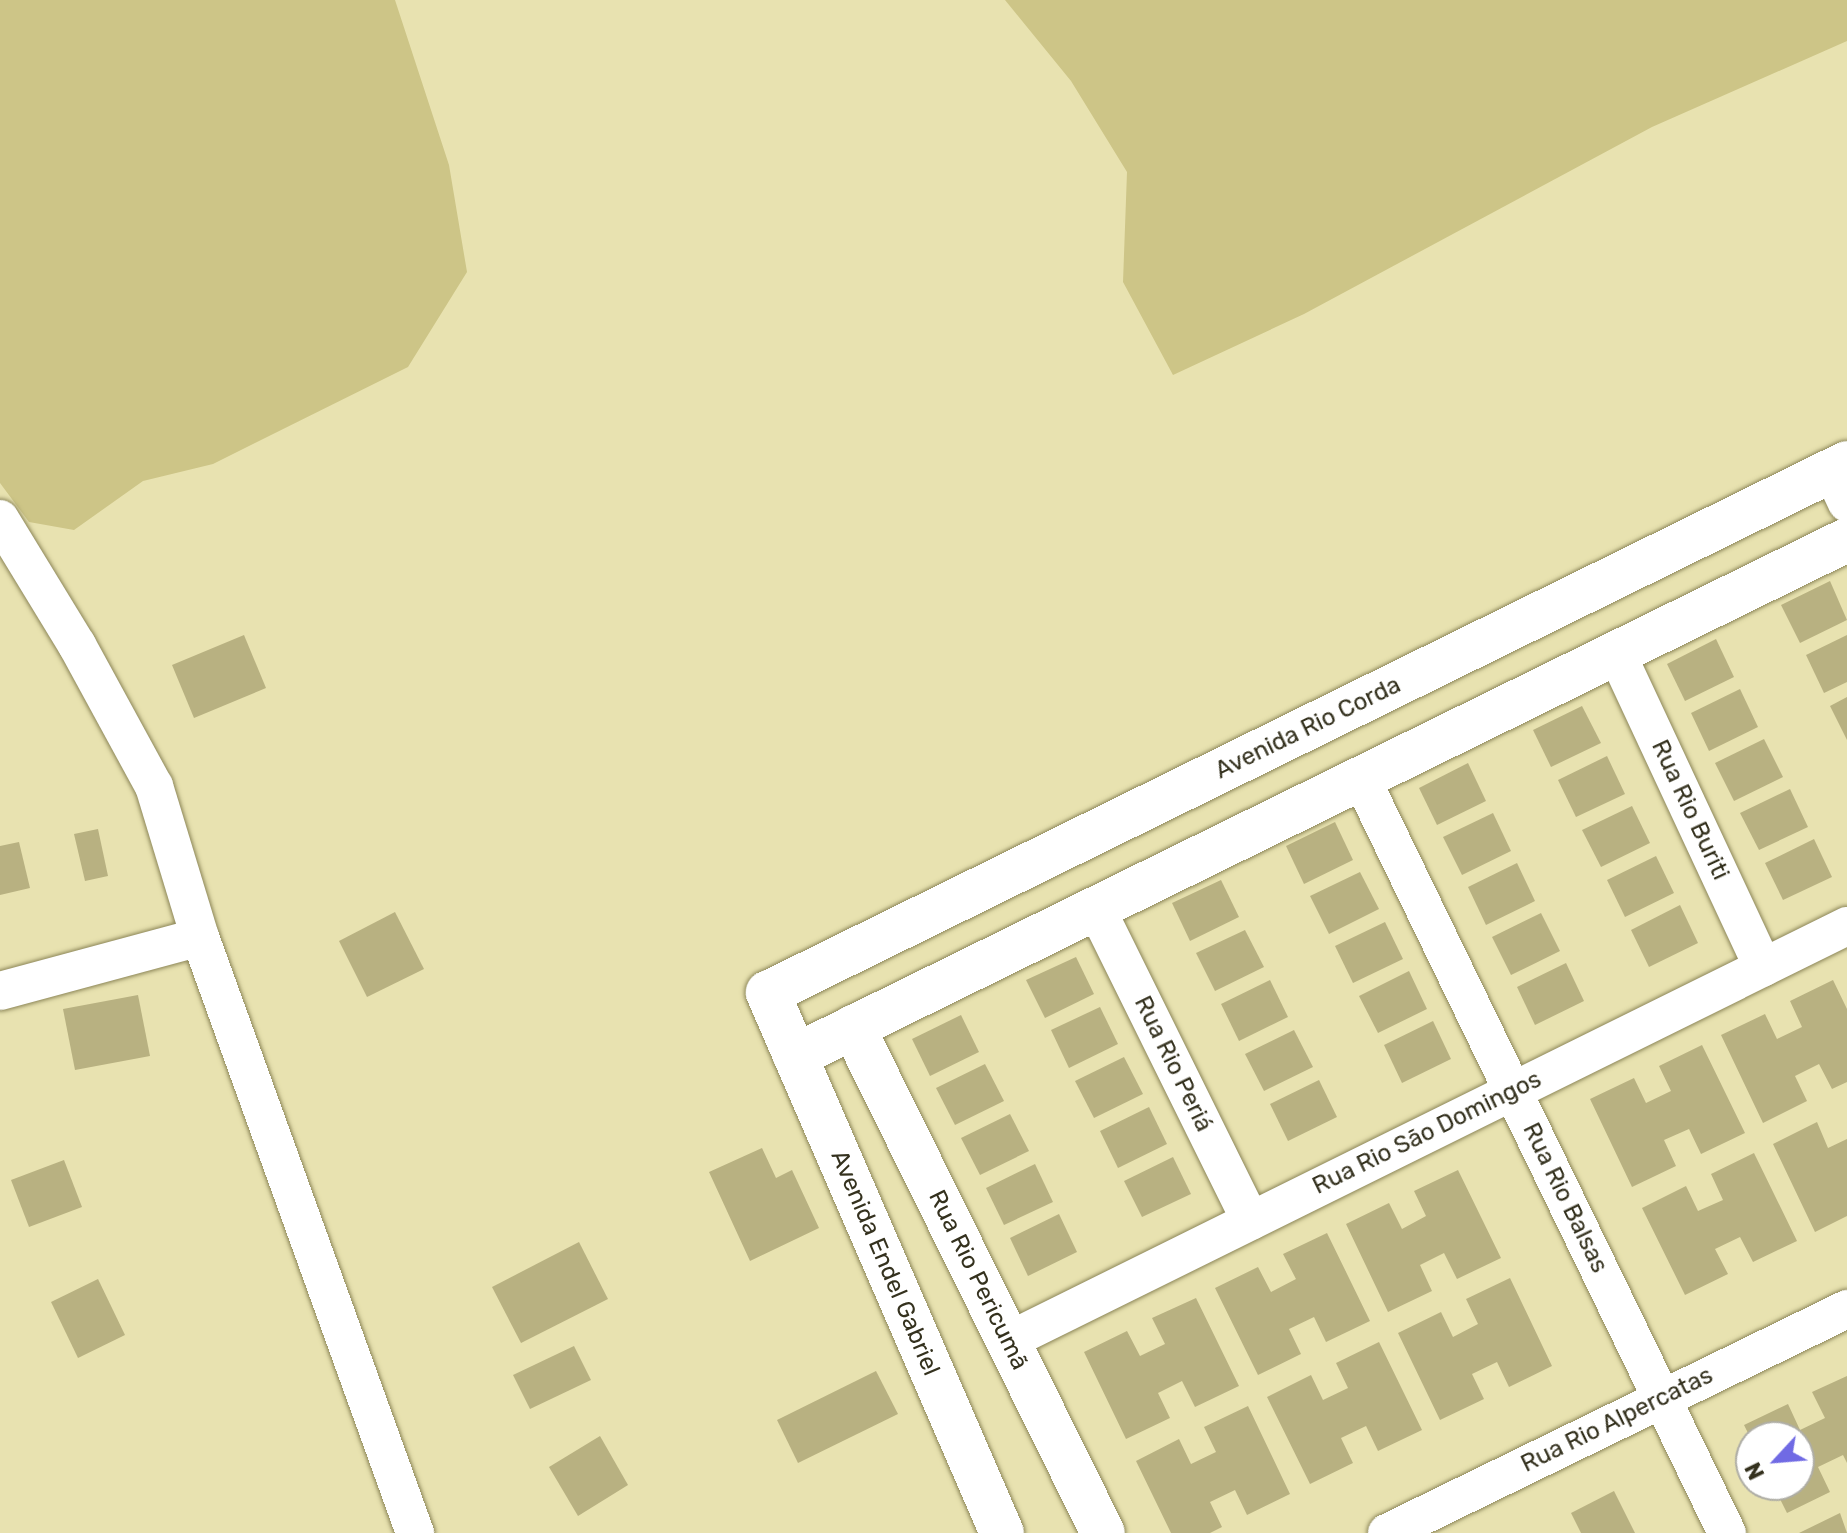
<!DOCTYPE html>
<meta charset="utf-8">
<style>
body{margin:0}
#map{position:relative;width:1847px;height:1533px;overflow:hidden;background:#e8e2b0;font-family:Rubik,sans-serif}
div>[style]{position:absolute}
.green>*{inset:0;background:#cdc587}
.building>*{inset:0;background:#b8b181}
.roads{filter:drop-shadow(0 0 2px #8c8658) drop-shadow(0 0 2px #8c8658)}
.minor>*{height:38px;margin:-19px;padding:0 19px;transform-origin:19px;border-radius:19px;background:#fff}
.tertiary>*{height:44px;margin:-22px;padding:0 22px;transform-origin:22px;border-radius:22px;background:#fff}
span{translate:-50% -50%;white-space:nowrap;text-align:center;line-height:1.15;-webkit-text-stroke:8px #fff;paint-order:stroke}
.street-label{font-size:24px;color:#34311e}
.north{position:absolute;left:1735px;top:1421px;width:80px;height:80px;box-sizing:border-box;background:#fff;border:2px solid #aeada5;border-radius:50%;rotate:244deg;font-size:22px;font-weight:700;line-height:32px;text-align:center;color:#34311e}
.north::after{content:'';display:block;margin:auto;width:28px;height:36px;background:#706ae4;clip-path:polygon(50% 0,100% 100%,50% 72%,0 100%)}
</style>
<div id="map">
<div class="green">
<div style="clip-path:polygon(0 0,395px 0,449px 165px,467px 272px,408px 367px,213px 464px,143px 481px,74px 530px,29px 522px,0 483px)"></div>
<div style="clip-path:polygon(1005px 0,1847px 0,1847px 41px,1652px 127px,1304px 314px,1173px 375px,1123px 282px,1127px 172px,1071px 81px)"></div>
</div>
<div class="building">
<div style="clip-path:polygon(1830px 581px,1847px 620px,1800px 643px,1781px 605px)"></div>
<div style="clip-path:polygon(244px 635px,266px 688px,194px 718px,172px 665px)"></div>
<div style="clip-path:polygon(1847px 635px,1847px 682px,1824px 693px,1806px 655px)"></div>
<div style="clip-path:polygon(1716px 639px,1734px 677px,1685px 701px,1667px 664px)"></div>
<div style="clip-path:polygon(1740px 689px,1758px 727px,1709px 751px,1691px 713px)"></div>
<div style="clip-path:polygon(1847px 697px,1847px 740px,1830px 706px)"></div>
<div style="clip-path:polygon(1582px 706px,1601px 743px,1551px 767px,1533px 730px)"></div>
<div style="clip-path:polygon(1764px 739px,1783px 777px,1734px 801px,1715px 763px)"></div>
<div style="clip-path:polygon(1607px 756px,1625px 794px,1576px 817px,1558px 780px)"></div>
<div style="clip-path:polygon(1468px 763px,1486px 801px,1437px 825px,1419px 788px)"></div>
<div style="clip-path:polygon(1790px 789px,1808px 827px,1759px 850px,1740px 813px)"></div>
<div style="clip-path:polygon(1632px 806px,1650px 843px,1601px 867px,1582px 830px)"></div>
<div style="clip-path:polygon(1493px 813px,1511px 851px,1462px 875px,1443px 837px)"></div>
<div style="clip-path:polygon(1335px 822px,1353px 860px,1304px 884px,1286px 846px)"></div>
<div style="clip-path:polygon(98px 829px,108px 876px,85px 881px,74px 834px)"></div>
<div style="clip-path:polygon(1814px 839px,1832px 877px,1783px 900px,1765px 863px)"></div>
<div style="clip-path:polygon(19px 842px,30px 888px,0 895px,0 846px)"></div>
<div style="clip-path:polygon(1656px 856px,1674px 893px,1625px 917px,1607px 880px)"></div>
<div style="clip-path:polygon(1517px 863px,1535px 901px,1486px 925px,1468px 887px)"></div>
<div style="clip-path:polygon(1360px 872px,1379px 909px,1329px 934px,1310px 896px)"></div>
<div style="clip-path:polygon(1221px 880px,1239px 917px,1190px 941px,1172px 903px)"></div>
<div style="clip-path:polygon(1680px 905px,1698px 943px,1649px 967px,1631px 930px)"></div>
<div style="clip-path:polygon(395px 912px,424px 969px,367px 997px,339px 941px)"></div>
<div style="clip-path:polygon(1541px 913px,1560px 951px,1511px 975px,1492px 937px)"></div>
<div style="clip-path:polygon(1385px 922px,1403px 959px,1353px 983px,1335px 946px)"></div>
<div style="clip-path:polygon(1245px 930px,1264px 967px,1215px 991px,1196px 953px)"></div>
<div style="clip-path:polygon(1076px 957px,1094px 994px,1045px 1018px,1026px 980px)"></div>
<div style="clip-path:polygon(1566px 963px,1584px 1001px,1535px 1025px,1517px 987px)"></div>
<div style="clip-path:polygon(1409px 971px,1427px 1009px,1378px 1033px,1359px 996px)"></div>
<div style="clip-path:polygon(1270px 980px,1288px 1017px,1239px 1041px,1221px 1004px)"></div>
<div style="clip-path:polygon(1833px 980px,1847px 1009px,1847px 1082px,1832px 1089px,1819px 1064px,1795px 1076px,1807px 1101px,1763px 1123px,1721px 1035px,1765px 1014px,1777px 1039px,1802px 1027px,1790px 1001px)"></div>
<div style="clip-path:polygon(138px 995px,150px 1056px,75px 1070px,63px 1009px)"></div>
<div style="clip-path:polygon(1100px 1007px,1118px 1044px,1069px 1068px,1051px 1030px)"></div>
<div style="clip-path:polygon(961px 1015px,979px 1052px,930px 1076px,912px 1039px)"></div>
<div style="clip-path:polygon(1433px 1021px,1451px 1059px,1402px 1083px,1384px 1045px)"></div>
<div style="clip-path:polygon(1294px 1030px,1313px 1067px,1264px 1091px,1245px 1054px)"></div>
<div style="clip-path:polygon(1702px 1045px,1745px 1133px,1701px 1154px,1689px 1129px,1664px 1140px,1676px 1166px,1632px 1187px,1590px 1099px,1634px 1078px,1646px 1103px,1671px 1091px,1659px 1066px)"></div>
<div style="clip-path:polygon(1124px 1057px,1143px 1094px,1094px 1118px,1075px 1081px)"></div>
<div style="clip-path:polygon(985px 1064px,1004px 1101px,955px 1125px,936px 1088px)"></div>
<div style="clip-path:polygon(1319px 1080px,1337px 1117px,1288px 1141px,1270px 1104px)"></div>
<div style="clip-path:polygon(1149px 1107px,1167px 1144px,1118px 1168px,1100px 1131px)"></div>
<div style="clip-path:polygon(1010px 1114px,1029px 1151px,980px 1175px,961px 1138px)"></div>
<div style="clip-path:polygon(1817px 1122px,1828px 1148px,1847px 1139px,1847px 1216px,1815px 1232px,1773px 1144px)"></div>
<div style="clip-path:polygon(762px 1148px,776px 1178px,792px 1170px,819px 1228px,750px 1261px,709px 1172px)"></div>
<div style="clip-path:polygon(1754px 1153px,1797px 1241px,1753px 1262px,1740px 1237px,1715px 1249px,1728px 1274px,1685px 1295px,1642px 1208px,1686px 1186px,1698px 1211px,1723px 1200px,1711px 1174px)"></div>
<div style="clip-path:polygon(1173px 1157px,1191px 1194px,1142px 1217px,1124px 1181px)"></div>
<div style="clip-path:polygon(64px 1160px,82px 1207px,29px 1227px,11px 1180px)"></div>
<div style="clip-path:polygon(1035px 1164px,1053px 1202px,1004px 1225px,986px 1188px)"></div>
<div style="clip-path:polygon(1458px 1170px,1501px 1258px,1457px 1279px,1444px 1253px,1420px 1265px,1432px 1291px,1388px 1312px,1346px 1224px,1389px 1203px,1402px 1229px,1426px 1216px,1414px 1191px)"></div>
<div style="clip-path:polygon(1059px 1214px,1077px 1252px,1028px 1276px,1010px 1238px)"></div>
<div style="clip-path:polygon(1327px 1233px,1370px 1321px,1326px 1342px,1314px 1317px,1289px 1329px,1301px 1354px,1258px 1375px,1215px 1288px,1258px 1267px,1271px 1292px,1296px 1279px,1283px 1254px)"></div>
<div style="clip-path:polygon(579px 1242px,608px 1299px,521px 1343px,492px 1287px)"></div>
<div style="clip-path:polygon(1510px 1278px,1552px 1366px,1509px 1387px,1497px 1362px,1472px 1374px,1484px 1399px,1440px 1420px,1398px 1333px,1441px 1312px,1453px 1337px,1478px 1324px,1466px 1299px)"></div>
<div style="clip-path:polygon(98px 1279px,125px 1335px,78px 1358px,51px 1302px)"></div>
<div style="clip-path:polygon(1196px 1298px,1239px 1386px,1195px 1407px,1182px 1381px,1158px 1393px,1170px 1418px,1126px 1439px,1084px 1352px,1127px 1331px,1140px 1356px,1165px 1344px,1152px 1318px)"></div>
<div style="clip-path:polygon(1379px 1342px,1422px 1430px,1378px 1451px,1366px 1426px,1341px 1438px,1353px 1463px,1310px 1484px,1267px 1397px,1311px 1375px,1323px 1400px,1348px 1388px,1336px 1363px)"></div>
<div style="clip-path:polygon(574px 1346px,591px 1380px,530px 1409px,513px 1375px)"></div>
<div style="clip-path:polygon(876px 1371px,898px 1414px,798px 1463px,777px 1420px)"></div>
<div style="clip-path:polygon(1847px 1376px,1847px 1463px,1843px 1455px,1818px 1467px,1830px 1492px,1787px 1513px,1773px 1485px,1799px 1485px,1799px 1437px,1750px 1437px,1744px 1425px,1788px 1404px,1800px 1430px,1825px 1418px,1812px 1392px)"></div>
<div style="clip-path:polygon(1248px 1406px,1290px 1494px,1247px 1515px,1235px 1490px,1210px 1502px,1222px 1527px,1210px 1533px,1171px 1533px,1136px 1461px,1179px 1439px,1191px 1464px,1216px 1452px,1204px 1427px)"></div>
<div style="clip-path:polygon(600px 1436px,628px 1485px,578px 1516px,549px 1467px)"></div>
<div style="clip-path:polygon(1614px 1491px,1635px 1533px,1581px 1533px,1571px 1513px)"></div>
<div style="clip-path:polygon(1840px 1513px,1847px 1533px,1799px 1533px)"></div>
</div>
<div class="roads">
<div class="minor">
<div style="left:1832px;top:471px;width:35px;rotate:65deg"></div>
<div style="left:0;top:519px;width:148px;rotate:58.6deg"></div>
<div style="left:77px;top:645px;width:161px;rotate:61.4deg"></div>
<div style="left:154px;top:786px;width:158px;rotate:73.1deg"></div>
<div style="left:200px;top:937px;width:634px;rotate:70.16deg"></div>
<div style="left:1616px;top:652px;width:348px;rotate:65deg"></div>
<div style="left:1361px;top:778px;width:839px;rotate:64.14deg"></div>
<div style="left:1096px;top:908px;width:349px;rotate:63.7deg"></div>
<div style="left:0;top:991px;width:207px;rotate:-15.1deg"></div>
<div style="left:1008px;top:1341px;width:936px;rotate:-26.32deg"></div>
<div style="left:1387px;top:1533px;width:512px;rotate:-25.96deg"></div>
</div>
<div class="tertiary">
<div style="left:853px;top:1027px;width:564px;rotate:63.71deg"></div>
<div style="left:795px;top:1056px;width:1172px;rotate:-26.13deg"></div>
<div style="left:1002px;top:1533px;width:589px;rotate:-113.43deg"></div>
<div style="left:768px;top:993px;width:1202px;rotate:-26.16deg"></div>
</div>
</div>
<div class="street-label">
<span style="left:1308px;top:728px;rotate:-26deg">Avenida Rio Corda</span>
<span style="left:1690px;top:810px;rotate:65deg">Rua Rio Buriti</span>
<span style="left:1173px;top:1064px;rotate:64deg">Rua Rio Periá</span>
<span style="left:1427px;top:1133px;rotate:-26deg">Rua Rio São Domingos</span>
<span style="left:1565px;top:1198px;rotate:64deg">Rua Rio Balsas</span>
<span style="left:885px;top:1263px;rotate:67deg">Avenida Endel Gabriel</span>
<span style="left:978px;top:1280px;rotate:64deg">Rua Rio Pericumã</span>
<span style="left:1617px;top:1420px;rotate:-26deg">Rua Rio Alpercatas</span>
</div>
<div class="north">N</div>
</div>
